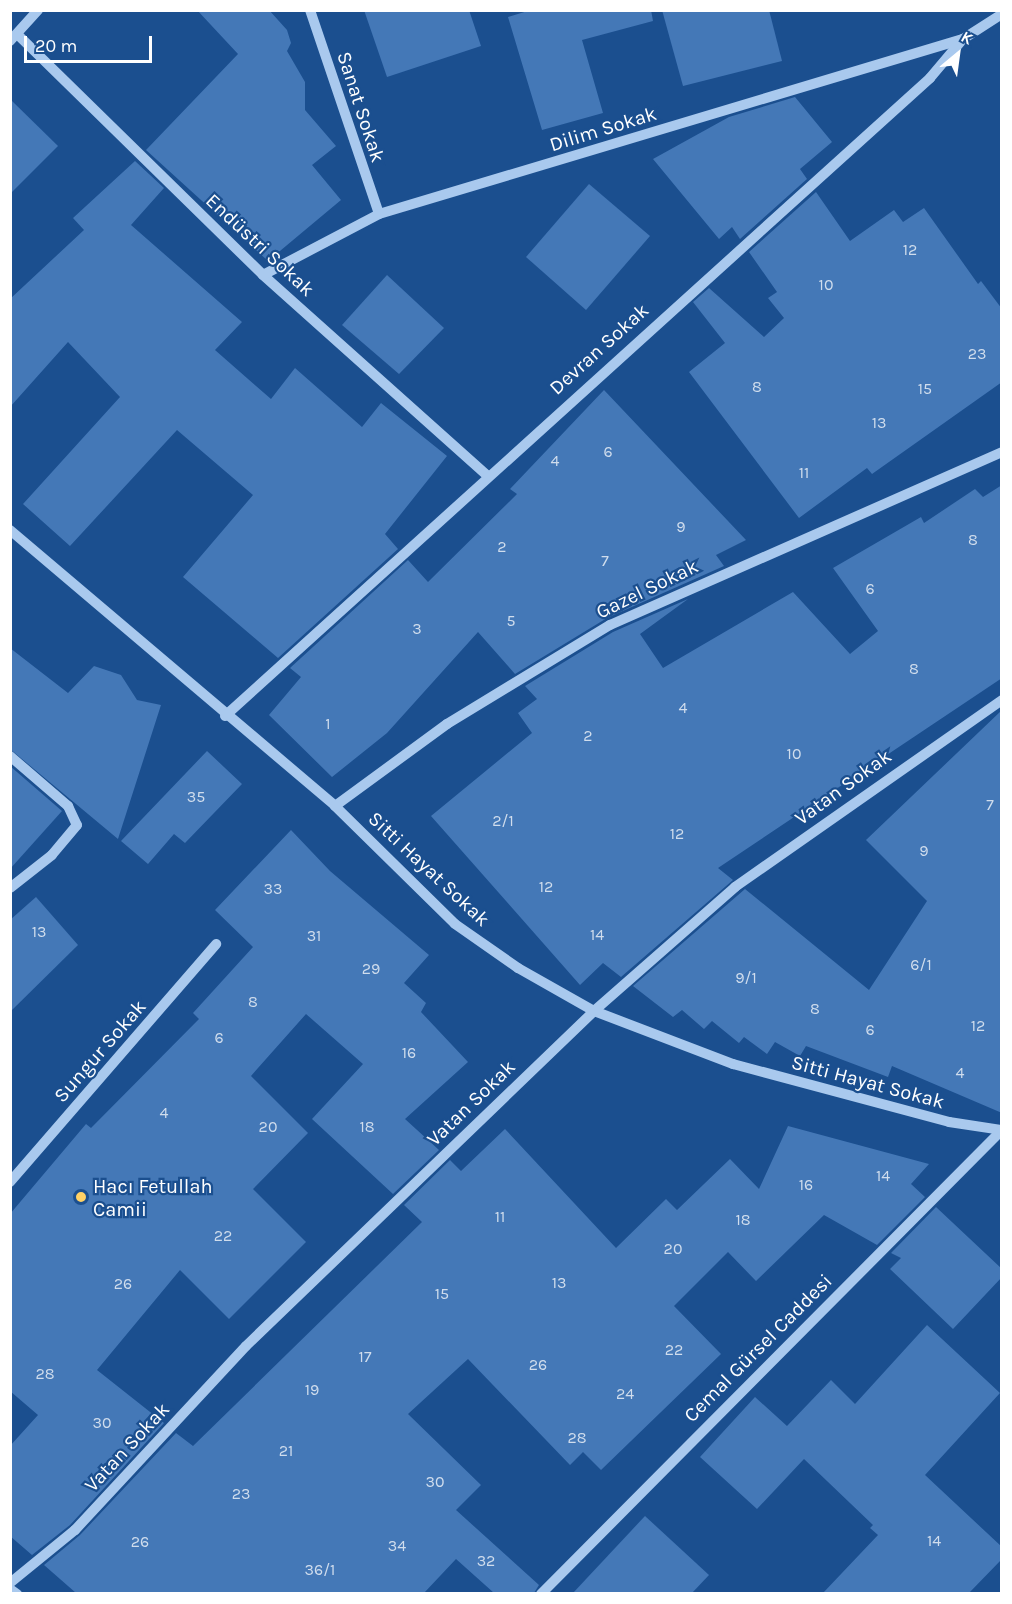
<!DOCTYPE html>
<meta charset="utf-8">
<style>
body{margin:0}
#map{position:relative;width:1012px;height:1604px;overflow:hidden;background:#1b4f8f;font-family:Karla,sans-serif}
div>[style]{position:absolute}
.building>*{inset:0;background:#4478b7}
.minor>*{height:10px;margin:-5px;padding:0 5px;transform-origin:5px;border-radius:5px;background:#a9c9ee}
.dots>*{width:16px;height:16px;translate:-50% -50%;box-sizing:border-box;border:3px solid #1b4f8f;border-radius:50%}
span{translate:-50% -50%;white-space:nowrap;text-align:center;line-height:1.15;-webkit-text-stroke:4.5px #1b4f8f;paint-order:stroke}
.number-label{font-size:16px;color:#d0dded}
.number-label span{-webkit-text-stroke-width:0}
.street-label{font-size:20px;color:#fff}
.poi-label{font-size:20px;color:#fff}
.left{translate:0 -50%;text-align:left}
.frame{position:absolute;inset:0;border:12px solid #fff;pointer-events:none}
.north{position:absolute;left:928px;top:24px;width:60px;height:60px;-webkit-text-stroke:4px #1b4f8f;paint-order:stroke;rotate:29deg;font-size:16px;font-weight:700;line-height:24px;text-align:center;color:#fff}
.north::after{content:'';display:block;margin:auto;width:21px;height:27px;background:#fff;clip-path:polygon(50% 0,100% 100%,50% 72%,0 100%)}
.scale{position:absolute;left:24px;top:36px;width:128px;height:27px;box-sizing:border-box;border:3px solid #fff;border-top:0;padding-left:8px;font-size:18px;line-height:21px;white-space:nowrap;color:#fff;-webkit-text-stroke:4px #1b4f8f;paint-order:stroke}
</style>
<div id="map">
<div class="building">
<div style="clip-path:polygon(197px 10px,269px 10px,287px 30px,291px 43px,287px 51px,305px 82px,305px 110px,336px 146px,312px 165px,341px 200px,268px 261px,146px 150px,238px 54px)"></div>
<div style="clip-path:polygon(364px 10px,469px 10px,481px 46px,387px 77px)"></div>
<div style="clip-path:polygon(531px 10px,651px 10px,653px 21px,582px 40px,603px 113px,542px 130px,508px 17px)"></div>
<div style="clip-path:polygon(662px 10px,769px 10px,782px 61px,683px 86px)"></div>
<div style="clip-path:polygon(795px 97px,832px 142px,800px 169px,807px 179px,740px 239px,732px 227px,719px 239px,653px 159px,729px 117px)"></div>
<div style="clip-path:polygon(10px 99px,58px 146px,10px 194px)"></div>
<div style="clip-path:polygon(135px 161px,164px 188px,131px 225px,242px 322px,215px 350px,271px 399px,295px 368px,362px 427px,381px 403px,447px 456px,385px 534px,398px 549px,278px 658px,183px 577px,253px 495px,177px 430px,70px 546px,23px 504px,120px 397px,68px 342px,10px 407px,10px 299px,84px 230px,73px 218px)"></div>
<div style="clip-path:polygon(589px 184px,650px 236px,586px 310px,526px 257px)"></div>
<div style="clip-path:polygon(816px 192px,850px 241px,894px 210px,903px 222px,924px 208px,978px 284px,981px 281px,1002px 309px,1002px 382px,872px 474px,867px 468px,799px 518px,689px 372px,725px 343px,693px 302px,709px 288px,764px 337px,784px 318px,768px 298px,777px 292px,749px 252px)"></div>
<div style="clip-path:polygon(387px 275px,444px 328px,399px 374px,342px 325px)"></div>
<div style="clip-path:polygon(604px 390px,746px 540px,716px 555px,724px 566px,607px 618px,515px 674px,478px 632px,387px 733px,332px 777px,269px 715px,301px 677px,290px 668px,408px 560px,428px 582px,517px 494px,510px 489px)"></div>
<div style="clip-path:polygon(1002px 485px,1002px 678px,718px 868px,733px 880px,621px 977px,603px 963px,580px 985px,431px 816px,532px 733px,518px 713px,537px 699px,525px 686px,613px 632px,688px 599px,640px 634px,663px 668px,793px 592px,850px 654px,878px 631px,833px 568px,921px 517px,924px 523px,975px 489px,983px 497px)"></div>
<div style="clip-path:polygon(10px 648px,68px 693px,94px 666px,121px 675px,137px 700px,161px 705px,118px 839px,10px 749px)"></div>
<div style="clip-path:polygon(1002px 710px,1002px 1113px,892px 1066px,888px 1077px,806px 1046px,800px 1056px,775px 1042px,767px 1054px,744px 1037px,739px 1043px,712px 1021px,704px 1029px,682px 1010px,673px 1017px,633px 986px,745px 889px,869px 990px,927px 901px,866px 840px)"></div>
<div style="clip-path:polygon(207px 751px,242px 784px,185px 843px,174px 834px,148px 864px,121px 841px)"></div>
<div style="clip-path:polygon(10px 766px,62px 811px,10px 869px)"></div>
<div style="clip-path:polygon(291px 830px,330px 871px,429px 955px,404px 983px,426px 1003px,421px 1012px,468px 1062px,405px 1119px,439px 1150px,393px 1194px,312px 1119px,363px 1064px,306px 1014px,251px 1076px,308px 1133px,253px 1189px,306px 1242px,229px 1319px,180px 1270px,97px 1370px,164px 1423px,70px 1525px,32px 1555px,10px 1536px,10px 1446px,38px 1415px,10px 1391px,10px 1214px,86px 1124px,91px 1128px,199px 1019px,193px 1013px,253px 947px,215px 910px)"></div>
<div style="clip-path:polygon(36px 897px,78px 945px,10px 1012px,10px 920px)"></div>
<div style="clip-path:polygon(788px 1126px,929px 1164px,911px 1184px,925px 1197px,877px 1245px,824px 1215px,756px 1281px,728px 1252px,674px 1306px,721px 1354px,601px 1470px,583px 1452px,570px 1465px,468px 1359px,408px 1414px,481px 1485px,456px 1510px,539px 1585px,534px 1593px,494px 1593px,456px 1559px,424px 1593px,76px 1593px,44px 1565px,80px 1535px,176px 1433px,193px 1446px,422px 1222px,404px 1205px,450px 1160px,461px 1171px,505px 1129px,616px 1248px,666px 1199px,677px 1210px,730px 1159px,759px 1189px)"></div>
<div style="clip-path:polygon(936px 1207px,1002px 1269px,1002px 1277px,953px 1329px,890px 1269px,901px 1258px,891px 1253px)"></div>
<div style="clip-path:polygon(927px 1325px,1000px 1393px,925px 1475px,1002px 1547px,1002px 1559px,969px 1593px,823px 1593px,878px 1535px,870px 1528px,873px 1525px,804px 1459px,757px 1509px,700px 1457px,755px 1397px,787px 1426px,831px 1380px,855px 1404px)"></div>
<div style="clip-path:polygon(645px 1516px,709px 1575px,692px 1593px,573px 1593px)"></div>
</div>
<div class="minor">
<div style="left:310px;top:10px;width:215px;rotate:71.3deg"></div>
<div style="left:17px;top:34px;width:344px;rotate:44.4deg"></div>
<div style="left:263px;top:275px;width:300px;rotate:41.8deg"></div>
<div style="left:10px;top:41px;width:42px;rotate:-47.9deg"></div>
<div style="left:263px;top:275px;width:131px;rotate:-27.7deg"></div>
<div style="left:379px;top:214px;width:610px;rotate:-16.68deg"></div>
<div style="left:10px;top:530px;width:426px;rotate:40.3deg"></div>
<div style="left:335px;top:806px;width:168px;rotate:44.5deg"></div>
<div style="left:455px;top:924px;width:77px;rotate:34.9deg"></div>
<div style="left:518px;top:968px;width:87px;rotate:29.5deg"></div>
<div style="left:594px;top:1011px;width:149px;rotate:20.9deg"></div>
<div style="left:733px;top:1064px;width:224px;rotate:15deg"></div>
<div style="left:949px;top:1122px;width:54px;rotate:8.6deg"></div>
<div style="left:225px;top:716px;width:951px;rotate:-42.14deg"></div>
<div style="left:930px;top:78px;width:51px;rotate:-49.8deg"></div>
<div style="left:963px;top:39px;width:46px;rotate:-32.7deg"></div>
<div style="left:10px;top:756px;width:77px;rotate:40.8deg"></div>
<div style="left:68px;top:806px;width:21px;rotate:65deg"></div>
<div style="left:77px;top:825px;width:39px;rotate:130deg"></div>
<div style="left:52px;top:855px;width:53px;rotate:141.8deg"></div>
<div style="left:335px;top:806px;width:139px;rotate:-36.2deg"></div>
<div style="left:447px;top:724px;width:191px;rotate:-31.3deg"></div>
<div style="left:610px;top:625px;width:428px;rotate:-23.8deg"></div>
<div style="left:10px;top:1182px;width:315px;rotate:-49.1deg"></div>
<div style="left:10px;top:1583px;width:84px;rotate:-39.2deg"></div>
<div style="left:75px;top:1530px;width:251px;rotate:-47.1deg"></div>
<div style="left:246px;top:1346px;width:483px;rotate:-43.9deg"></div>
<div style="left:594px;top:1011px;width:188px;rotate:-41.3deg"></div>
<div style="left:735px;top:887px;width:326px;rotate:-35deg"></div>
<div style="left:10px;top:1589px;width:9px;rotate:36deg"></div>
<div style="left:541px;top:1594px;width:654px;rotate:-45.19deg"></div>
</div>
<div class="dots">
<div style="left:81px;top:1197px;background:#ffd166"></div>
</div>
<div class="number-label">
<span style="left:910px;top:250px">12</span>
<span style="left:826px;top:285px">10</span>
<span style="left:977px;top:354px">23</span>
<span style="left:757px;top:387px">8</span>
<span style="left:925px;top:389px">15</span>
<span style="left:879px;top:423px">13</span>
<span style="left:608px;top:452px">6</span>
<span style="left:555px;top:461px">4</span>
<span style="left:804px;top:473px">11</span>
<span style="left:681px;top:527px">9</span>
<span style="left:973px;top:540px">8</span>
<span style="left:502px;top:547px">2</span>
<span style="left:605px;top:561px">7</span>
<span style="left:870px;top:589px">6</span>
<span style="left:511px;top:621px">5</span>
<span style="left:417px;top:629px">3</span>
<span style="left:914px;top:669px">8</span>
<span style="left:683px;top:708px">4</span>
<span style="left:328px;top:724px">1</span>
<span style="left:588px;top:736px">2</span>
<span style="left:794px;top:754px">10</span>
<span style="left:196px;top:797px">35</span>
<span style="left:990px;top:805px">7</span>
<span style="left:503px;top:821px">2/1</span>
<span style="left:677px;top:834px">12</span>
<span style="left:924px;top:851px">9</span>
<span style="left:546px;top:887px">12</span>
<span style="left:273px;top:889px">33</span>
<span style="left:39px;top:932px">13</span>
<span style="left:597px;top:935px">14</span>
<span style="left:314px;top:936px">31</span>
<span style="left:921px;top:965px">6/1</span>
<span style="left:371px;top:969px">29</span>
<span style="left:746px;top:978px">9/1</span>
<span style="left:253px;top:1002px">8</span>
<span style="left:815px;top:1009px">8</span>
<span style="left:978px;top:1026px">12</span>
<span style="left:870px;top:1030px">6</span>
<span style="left:219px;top:1038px">6</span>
<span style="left:409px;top:1053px">16</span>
<span style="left:960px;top:1073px">4</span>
<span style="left:164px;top:1113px">4</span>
<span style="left:268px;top:1127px">20</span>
<span style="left:367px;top:1127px">18</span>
<span style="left:883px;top:1176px">14</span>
<span style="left:806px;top:1185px">16</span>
<span style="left:500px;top:1217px">11</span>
<span style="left:743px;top:1220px">18</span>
<span style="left:223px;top:1236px">22</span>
<span style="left:673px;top:1249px">20</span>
<span style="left:559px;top:1283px">13</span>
<span style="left:123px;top:1284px">26</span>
<span style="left:442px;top:1294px">15</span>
<span style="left:674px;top:1350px">22</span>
<span style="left:365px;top:1357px">17</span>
<span style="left:538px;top:1365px">26</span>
<span style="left:45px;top:1374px">28</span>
<span style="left:312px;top:1390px">19</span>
<span style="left:625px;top:1394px">24</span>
<span style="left:102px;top:1423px">30</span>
<span style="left:577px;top:1438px">28</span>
<span style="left:286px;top:1451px">21</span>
<span style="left:435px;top:1482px">30</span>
<span style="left:241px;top:1494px">23</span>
<span style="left:934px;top:1541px">14</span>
<span style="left:140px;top:1542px">26</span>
<span style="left:397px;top:1546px">34</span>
<span style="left:486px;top:1561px">32</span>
<span style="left:320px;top:1570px">36/1</span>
</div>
<div class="street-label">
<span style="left:361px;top:107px;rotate:72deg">Sanat Sokak</span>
<span style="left:603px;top:129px;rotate:-17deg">Dilim Sokak</span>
<span style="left:260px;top:245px;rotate:43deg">Endüstri Sokak</span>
<span style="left:599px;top:349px;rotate:-42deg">Devran Sokak</span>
<span style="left:647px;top:589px;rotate:-26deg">Gazel Sokak</span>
<span style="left:843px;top:787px;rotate:-36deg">Vatan Sokak</span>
<span style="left:429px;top:869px;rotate:43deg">Sitti Hayat Sokak</span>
<span style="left:100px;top:1051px;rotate:-49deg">Sungur Sokak</span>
<span style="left:868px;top:1082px;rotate:15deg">Sitti Hayat Sokak</span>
<span style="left:471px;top:1103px;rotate:-44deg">Vatan Sokak</span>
<span style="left:758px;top:1348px;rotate:-45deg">Cemal Gürsel Caddesi</span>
<span style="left:127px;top:1447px;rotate:-47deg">Vatan Sokak</span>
</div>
<div class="poi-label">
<span class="left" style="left:93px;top:1198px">Hacı Fetullah<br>Camii</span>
</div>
<div class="frame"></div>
<div class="north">K</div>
<div class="scale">20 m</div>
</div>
